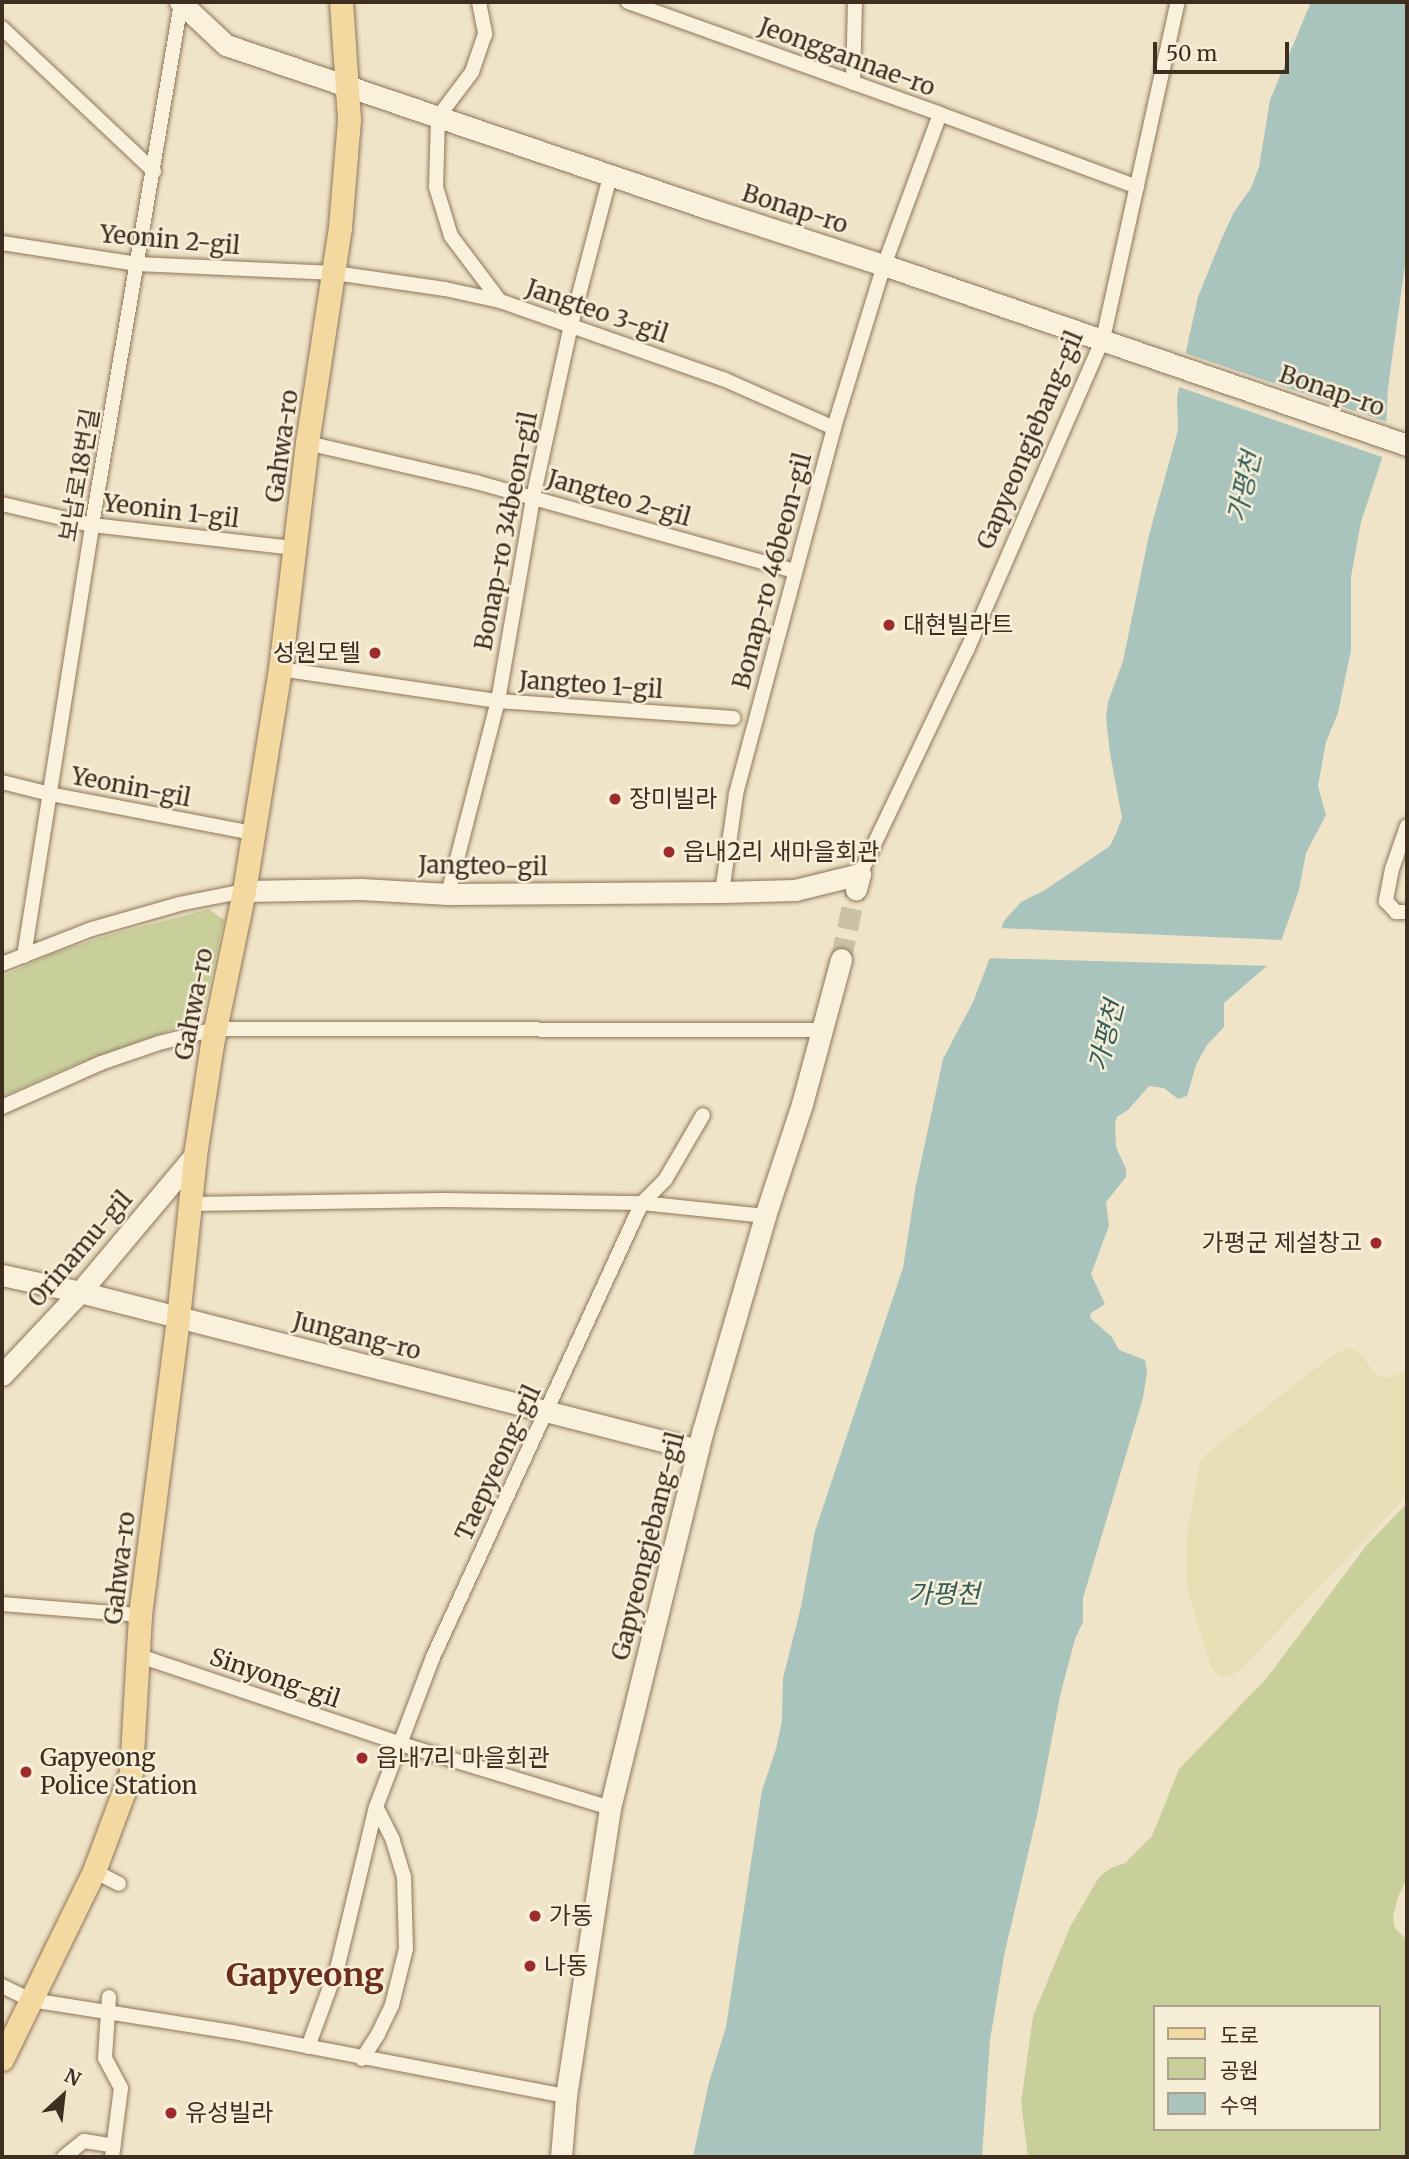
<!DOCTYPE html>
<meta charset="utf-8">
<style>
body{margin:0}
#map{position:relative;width:1409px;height:2159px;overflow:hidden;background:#f0e4c8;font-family:Merriweather,"Noto Sans KR",serif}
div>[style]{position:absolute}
.farmland>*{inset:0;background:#e6deb5}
.green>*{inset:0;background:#c9cf9b}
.water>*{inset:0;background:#a9c4bc}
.pier>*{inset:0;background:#f0e4c8}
.secondary-tunnel>*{height:21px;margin-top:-10.5px;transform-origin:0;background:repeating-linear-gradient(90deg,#ccc0a6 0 21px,transparent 0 31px)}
.roads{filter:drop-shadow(0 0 2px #8d765c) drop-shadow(0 0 2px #8d765c)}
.street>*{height:14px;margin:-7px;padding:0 7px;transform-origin:7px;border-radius:7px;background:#faf1dc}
.secondary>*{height:21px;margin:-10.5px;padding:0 10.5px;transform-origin:10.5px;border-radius:10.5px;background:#faf1dc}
.primary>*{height:23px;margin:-11.5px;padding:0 11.5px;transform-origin:11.5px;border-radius:11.5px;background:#f3d9a0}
.dots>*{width:19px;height:19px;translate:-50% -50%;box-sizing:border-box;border:4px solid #f7eed8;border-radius:50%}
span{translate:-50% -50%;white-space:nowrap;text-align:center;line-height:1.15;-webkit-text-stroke:5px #f7eed8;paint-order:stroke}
.street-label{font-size:24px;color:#3d2e20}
.poi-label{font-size:24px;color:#3d2e20}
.left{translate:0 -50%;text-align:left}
.right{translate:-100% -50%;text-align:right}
.water-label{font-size:26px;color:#2f5d5a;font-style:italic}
.district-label{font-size:32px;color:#6b2e1e;font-weight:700}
.frame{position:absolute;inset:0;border:4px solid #3d2e20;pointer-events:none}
.legend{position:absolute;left:1153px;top:2005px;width:228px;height:126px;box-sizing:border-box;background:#f7eed8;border:2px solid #ada18e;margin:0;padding:9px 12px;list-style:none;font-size:21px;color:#3d2e20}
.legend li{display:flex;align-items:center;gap:14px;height:35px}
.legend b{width:35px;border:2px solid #ada18e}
.north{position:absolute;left:28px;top:2061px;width:70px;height:70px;-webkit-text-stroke:5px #f7eed8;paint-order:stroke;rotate:27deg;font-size:19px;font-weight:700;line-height:28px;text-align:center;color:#3d2e20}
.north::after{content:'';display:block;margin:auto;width:24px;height:32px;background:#3d2e20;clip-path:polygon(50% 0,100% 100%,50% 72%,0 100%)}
.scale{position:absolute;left:1153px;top:42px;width:136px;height:32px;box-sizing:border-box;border:4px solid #3d2e20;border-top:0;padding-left:9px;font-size:21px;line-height:24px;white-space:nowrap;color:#3d2e20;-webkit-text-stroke:5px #f7eed8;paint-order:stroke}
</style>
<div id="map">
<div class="farmland">
<div style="clip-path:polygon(1350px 1348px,1358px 1352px,1378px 1376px,1388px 1378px,1407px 1370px,1407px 1496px,1257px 1652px,1238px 1671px,1225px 1677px,1215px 1673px,1211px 1667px,1187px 1588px,1187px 1534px,1199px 1465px,1206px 1454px,1334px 1354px)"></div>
</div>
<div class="green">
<div style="clip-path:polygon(209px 909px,224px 920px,202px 1019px,71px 1066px,2px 1097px,2px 976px,54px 953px,109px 935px)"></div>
<div style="clip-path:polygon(evenodd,1407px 1503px,1407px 1879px,1398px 1897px,1393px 1917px,1395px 1928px,1407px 1940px,1407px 2157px,1028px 2157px,1021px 2103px,1033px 2016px,1070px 1927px,1099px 1877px,1111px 1868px,1125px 1863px,1152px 1836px,1179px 1769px,1266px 1679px,1366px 1546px,1407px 1503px,1155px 2007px,1379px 2007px,1379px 2129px,1155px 2129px,1155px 2007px)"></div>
</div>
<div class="water">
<div style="clip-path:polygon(1311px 2px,1407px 2px,1407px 250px,1388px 388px,1385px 449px,1361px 522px,1351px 577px,1351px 650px,1338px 713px,1326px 742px,1318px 786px,1326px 815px,1306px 853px,1299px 890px,1277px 953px,1269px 964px,1224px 1003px,1224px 1027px,1207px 1045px,1196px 1065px,1187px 1096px,1178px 1099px,1164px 1088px,1149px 1086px,1128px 1110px,1117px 1117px,1115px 1123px,1116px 1147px,1126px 1169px,1126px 1177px,1106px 1202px,1109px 1226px,1091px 1274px,1105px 1304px,1091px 1313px,1090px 1318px,1112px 1337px,1119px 1350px,1145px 1360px,1147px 1372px,1143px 1398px,1083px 1598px,1083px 1622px,1075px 1639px,1060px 1696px,1038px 1811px,1004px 1956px,990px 2040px,982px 2157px,693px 2157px,709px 2082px,726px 2027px,762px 1790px,776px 1749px,782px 1721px,783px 1678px,801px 1607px,815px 1531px,903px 1268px,915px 1190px,943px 1059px,973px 1002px,1004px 921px,1021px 902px,1045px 890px,1110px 846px,1117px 831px,1122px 818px,1110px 753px,1106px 718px,1108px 702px,1123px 661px,1149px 535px,1178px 430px,1177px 397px,1189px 337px,1198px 297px,1221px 240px,1234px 212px,1251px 188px,1259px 167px,1270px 100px)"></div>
</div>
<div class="pier">
<div style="clip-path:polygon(1182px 352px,1390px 423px,1385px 458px,1176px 386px)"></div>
<div style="clip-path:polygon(998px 928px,1284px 940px,1272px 966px,985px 958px)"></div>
</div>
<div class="secondary-tunnel">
<div style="left:841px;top:959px;width:72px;rotate:-77.9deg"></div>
</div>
<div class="roads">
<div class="street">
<div style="left:479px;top:2px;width:33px;rotate:79deg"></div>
<div style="left:485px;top:34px;width:40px;rotate:108.9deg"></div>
<div style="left:472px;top:72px;width:56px;rotate:127.1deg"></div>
<div style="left:438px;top:117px;width:70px;rotate:91.6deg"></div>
<div style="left:436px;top:187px;width:51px;rotate:73deg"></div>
<div style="left:451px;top:236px;width:81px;rotate:53deg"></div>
<div style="left:628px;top:2px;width:331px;rotate:19.7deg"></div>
<div style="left:940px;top:114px;width:161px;rotate:110.3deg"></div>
<div style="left:884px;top:265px;width:170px;rotate:107.1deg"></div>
<div style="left:834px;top:428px;width:380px;rotate:105deg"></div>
<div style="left:736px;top:795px;width:98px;rotate:98.2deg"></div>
<div style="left:2px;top:28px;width:209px;rotate:43.3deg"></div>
<div style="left:853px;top:83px;width:81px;rotate:-88.6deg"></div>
<div style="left:940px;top:114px;width:210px;rotate:20.3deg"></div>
<div style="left:2px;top:243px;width:137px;rotate:8.8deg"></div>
<div style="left:137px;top:264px;width:198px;rotate:2.6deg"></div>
<div style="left:335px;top:273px;width:111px;rotate:8.3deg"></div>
<div style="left:445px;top:289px;width:56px;rotate:12.3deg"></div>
<div style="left:500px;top:301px;width:236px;rotate:19.3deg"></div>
<div style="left:723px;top:379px;width:121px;rotate:23.8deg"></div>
<div style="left:307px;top:443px;width:173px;rotate:13deg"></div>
<div style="left:476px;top:482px;width:331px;rotate:15.6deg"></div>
<div style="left:2px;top:504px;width:92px;rotate:13.1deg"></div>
<div style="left:92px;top:525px;width:204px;rotate:6.5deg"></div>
<div style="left:280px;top:669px;width:220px;rotate:8.4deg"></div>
<div style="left:498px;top:701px;width:236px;rotate:4.1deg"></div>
<div style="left:2px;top:782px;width:49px;rotate:14deg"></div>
<div style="left:50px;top:794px;width:207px;rotate:10.9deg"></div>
<div style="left:1407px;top:826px;width:46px;rotate:109.2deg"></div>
<div style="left:1392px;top:869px;width:33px;rotate:101deg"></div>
<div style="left:1386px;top:901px;width:15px;rotate:48deg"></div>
<div style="left:1396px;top:912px;width:11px"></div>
<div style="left:860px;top:874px;width:248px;rotate:-64.5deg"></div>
<div style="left:967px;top:650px;width:339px;rotate:-66.4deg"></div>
<div style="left:1103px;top:339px;width:345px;rotate:-77.5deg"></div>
<div style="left:448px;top:894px;width:199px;rotate:-75.5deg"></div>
<div style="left:498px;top:701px;width:206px;rotate:-80.2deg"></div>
<div style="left:533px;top:498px;width:177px;rotate:-77.6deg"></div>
<div style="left:571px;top:325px;width:154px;rotate:-75.3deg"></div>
<div style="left:24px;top:956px;width:436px;rotate:-81deg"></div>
<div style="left:92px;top:525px;width:530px;rotate:-80.32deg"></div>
<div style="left:2px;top:964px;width:97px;rotate:-21.3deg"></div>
<div style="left:92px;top:929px;width:91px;rotate:-16deg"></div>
<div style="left:179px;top:904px;width:66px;rotate:-11.3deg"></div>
<div style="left:2px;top:1107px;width:108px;rotate:-24deg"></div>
<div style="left:101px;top:1063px;width:61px;rotate:-19deg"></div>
<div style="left:159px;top:1043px;width:58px;rotate:-14deg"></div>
<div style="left:215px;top:1029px;width:605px;rotate:0.09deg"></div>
<div style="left:192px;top:1204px;width:251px;rotate:-0.9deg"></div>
<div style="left:443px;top:1200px;width:199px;rotate:0.9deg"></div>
<div style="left:642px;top:1203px;width:124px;rotate:6deg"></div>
<div style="left:2px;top:1604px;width:138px;rotate:4.6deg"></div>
<div style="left:137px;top:1655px;width:275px;rotate:18.6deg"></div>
<div style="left:398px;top:1743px;width:222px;rotate:17deg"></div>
<div style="left:94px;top:1871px;width:28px;rotate:27deg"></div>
<div style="left:2px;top:1986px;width:32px;rotate:26deg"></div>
<div style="left:31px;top:2000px;width:205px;rotate:9deg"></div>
<div style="left:233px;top:2032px;width:339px;rotate:10.9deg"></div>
<div style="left:109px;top:1997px;width:61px;rotate:93.8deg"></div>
<div style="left:105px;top:2058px;width:34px;rotate:62deg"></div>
<div style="left:121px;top:2088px;width:70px;rotate:97.4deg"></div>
<div style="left:308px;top:2047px;width:87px;rotate:-69.9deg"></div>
<div style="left:338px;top:1965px;width:163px;rotate:-76.5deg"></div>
<div style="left:376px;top:1807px;width:160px;rotate:-69.2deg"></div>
<div style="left:433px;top:1657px;width:500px;rotate:-65.3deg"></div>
<div style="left:642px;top:1203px;width:33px;rotate:-45deg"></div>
<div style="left:665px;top:1180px;width:75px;rotate:-59.7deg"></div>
<div style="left:362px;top:2059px;width:30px;rotate:-57deg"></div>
<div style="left:378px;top:2034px;width:32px;rotate:-64deg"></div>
<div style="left:392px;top:2005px;width:58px;rotate:-76deg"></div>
<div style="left:406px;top:1949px;width:72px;rotate:-91.6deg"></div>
<div style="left:404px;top:1877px;width:39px;rotate:-107deg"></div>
<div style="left:393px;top:1840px;width:37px;rotate:-117deg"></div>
<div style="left:64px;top:2157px;width:26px;rotate:-39deg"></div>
<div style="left:84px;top:2141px;width:30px;rotate:9deg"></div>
</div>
<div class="secondary">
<div style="left:180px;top:2px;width:63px;rotate:43.1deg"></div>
<div style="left:226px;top:45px;width:508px;rotate:18.72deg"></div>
<div style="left:707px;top:208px;width:186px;rotate:17.9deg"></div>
<div style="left:884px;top:265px;width:553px;rotate:18.99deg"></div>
<div style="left:244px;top:891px;width:117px;rotate:-1deg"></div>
<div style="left:361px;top:889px;width:87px;rotate:3.3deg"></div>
<div style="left:448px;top:894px;width:274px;rotate:-0.4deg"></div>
<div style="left:722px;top:892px;width:73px;rotate:-1.6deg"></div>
<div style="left:795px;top:890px;width:67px;rotate:-13.8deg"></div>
<div style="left:860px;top:874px;width:16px;rotate:105deg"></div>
<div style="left:2px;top:1275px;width:80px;rotate:12.3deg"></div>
<div style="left:80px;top:1292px;width:638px;rotate:14.34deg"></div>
<div style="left:2px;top:1375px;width:114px;rotate:-46.8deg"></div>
<div style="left:80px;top:1292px;width:179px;rotate:-50deg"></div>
<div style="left:561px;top:2157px;width:61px;rotate:-85.3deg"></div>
<div style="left:566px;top:2096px;width:291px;rotate:-81.3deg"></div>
<div style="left:610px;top:1808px;width:389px;rotate:-76.2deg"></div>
<div style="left:703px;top:1430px;width:223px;rotate:-73.8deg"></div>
<div style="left:765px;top:1216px;width:118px;rotate:-71.7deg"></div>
<div style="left:802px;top:1104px;width:150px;rotate:-74.9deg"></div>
</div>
<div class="primary">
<div style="left:2px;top:2059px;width:209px;rotate:-63.9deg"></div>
<div style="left:94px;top:1871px;width:106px;rotate:-69.5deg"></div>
<div style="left:131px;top:1772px;width:157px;rotate:-86.7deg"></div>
<div style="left:140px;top:1615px;width:299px;rotate:-82.7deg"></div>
<div style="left:178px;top:1318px;width:164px;rotate:-84deg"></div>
<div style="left:195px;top:1155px;width:112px;rotate:-81.3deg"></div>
<div style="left:212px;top:1044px;width:156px;rotate:-78.2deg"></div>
<div style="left:244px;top:891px;width:225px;rotate:-80.8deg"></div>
<div style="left:280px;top:669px;width:228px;rotate:-83.2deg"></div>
<div style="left:307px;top:443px;width:219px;rotate:-81.3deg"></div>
<div style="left:340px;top:227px;width:108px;rotate:-85.2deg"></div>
<div style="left:349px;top:119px;width:117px;rotate:-93.9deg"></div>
</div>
</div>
<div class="dots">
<div style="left:889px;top:625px;background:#9e2a2b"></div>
<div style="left:375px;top:653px;background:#9e2a2b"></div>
<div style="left:615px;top:799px;background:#9e2a2b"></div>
<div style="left:669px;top:852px;background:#9e2a2b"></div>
<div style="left:1376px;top:1243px;background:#9e2a2b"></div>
<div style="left:362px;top:1758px;background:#9e2a2b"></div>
<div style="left:26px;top:1772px;background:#9e2a2b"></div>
<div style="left:535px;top:1916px;background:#9e2a2b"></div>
<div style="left:530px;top:1966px;background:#9e2a2b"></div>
<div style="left:171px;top:2113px;background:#9e2a2b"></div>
</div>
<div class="street-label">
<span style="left:847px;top:57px;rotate:20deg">Jeonggannae-ro</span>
<span style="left:795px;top:209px;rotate:18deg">Bonap-ro</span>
<span style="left:170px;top:240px;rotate:5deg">Yeonin 2-gil</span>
<span style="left:597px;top:311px;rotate:19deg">Jangteo 3-gil</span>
<span style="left:1332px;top:391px;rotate:19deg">Bonap-ro</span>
<span style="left:1030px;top:440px;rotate:-67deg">Gapyeongjebang-gil</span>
<span style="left:282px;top:446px;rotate:-82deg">Gahwa-ro</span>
<span style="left:79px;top:475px;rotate:-80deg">보납로18번길</span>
<span style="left:619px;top:498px;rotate:16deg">Jangteo 2-gil</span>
<span style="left:171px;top:511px;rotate:7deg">Yeonin 1-gil</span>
<span style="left:506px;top:531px;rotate:-79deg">Bonap-ro 34beon-gil</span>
<span style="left:772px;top:571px;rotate:-75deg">Bonap-ro 46beon-gil</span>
<span style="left:591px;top:685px;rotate:4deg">Jangteo 1-gil</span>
<span style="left:131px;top:787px;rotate:11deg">Yeonin-gil</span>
<span style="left:483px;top:866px;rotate:1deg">Jangteo-gil</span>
<span style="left:194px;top:1004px;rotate:-79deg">Gahwa-ro</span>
<span style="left:80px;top:1249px;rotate:-49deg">Orinamu-gil</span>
<span style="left:357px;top:1336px;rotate:14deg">Jungang-ro</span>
<span style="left:498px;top:1463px;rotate:-65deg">Taepyeong-gil</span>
<span style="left:648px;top:1546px;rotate:-76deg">Gapyeongjebang-gil</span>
<span style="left:120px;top:1568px;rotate:-83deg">Gahwa-ro</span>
<span style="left:275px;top:1678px;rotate:19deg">Sinyong-gil</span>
</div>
<div class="poi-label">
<span class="left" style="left:903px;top:625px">대현빌라트</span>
<span class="right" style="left:361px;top:653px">성원모텔</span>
<span class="left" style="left:629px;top:799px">장미빌라</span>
<span class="left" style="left:683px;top:852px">읍내2리 새마을회관</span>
<span class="right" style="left:1362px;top:1243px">가평군 제설창고</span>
<span class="left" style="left:40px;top:1772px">Gapyeong<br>Police Station</span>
<span class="left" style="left:376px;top:1758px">읍내7리 마을회관</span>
<span class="left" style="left:549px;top:1916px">가동</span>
<span class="left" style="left:544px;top:1966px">나동</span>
<span class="left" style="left:185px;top:2113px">유성빌라</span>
</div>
<div class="water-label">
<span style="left:1244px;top:487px;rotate:-77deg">가평천</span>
<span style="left:1106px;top:1036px;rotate:-76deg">가평천</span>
<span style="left:944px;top:1594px">가평천</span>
</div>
<div class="district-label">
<span style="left:305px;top:1975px">Gapyeong</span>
</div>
<div class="frame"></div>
<ul class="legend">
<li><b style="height:9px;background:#f3d9a0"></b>도로</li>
<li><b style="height:19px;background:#c9cf9b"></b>공원</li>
<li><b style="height:19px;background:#a9c4bc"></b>수역</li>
</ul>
<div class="north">N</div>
<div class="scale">50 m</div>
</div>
